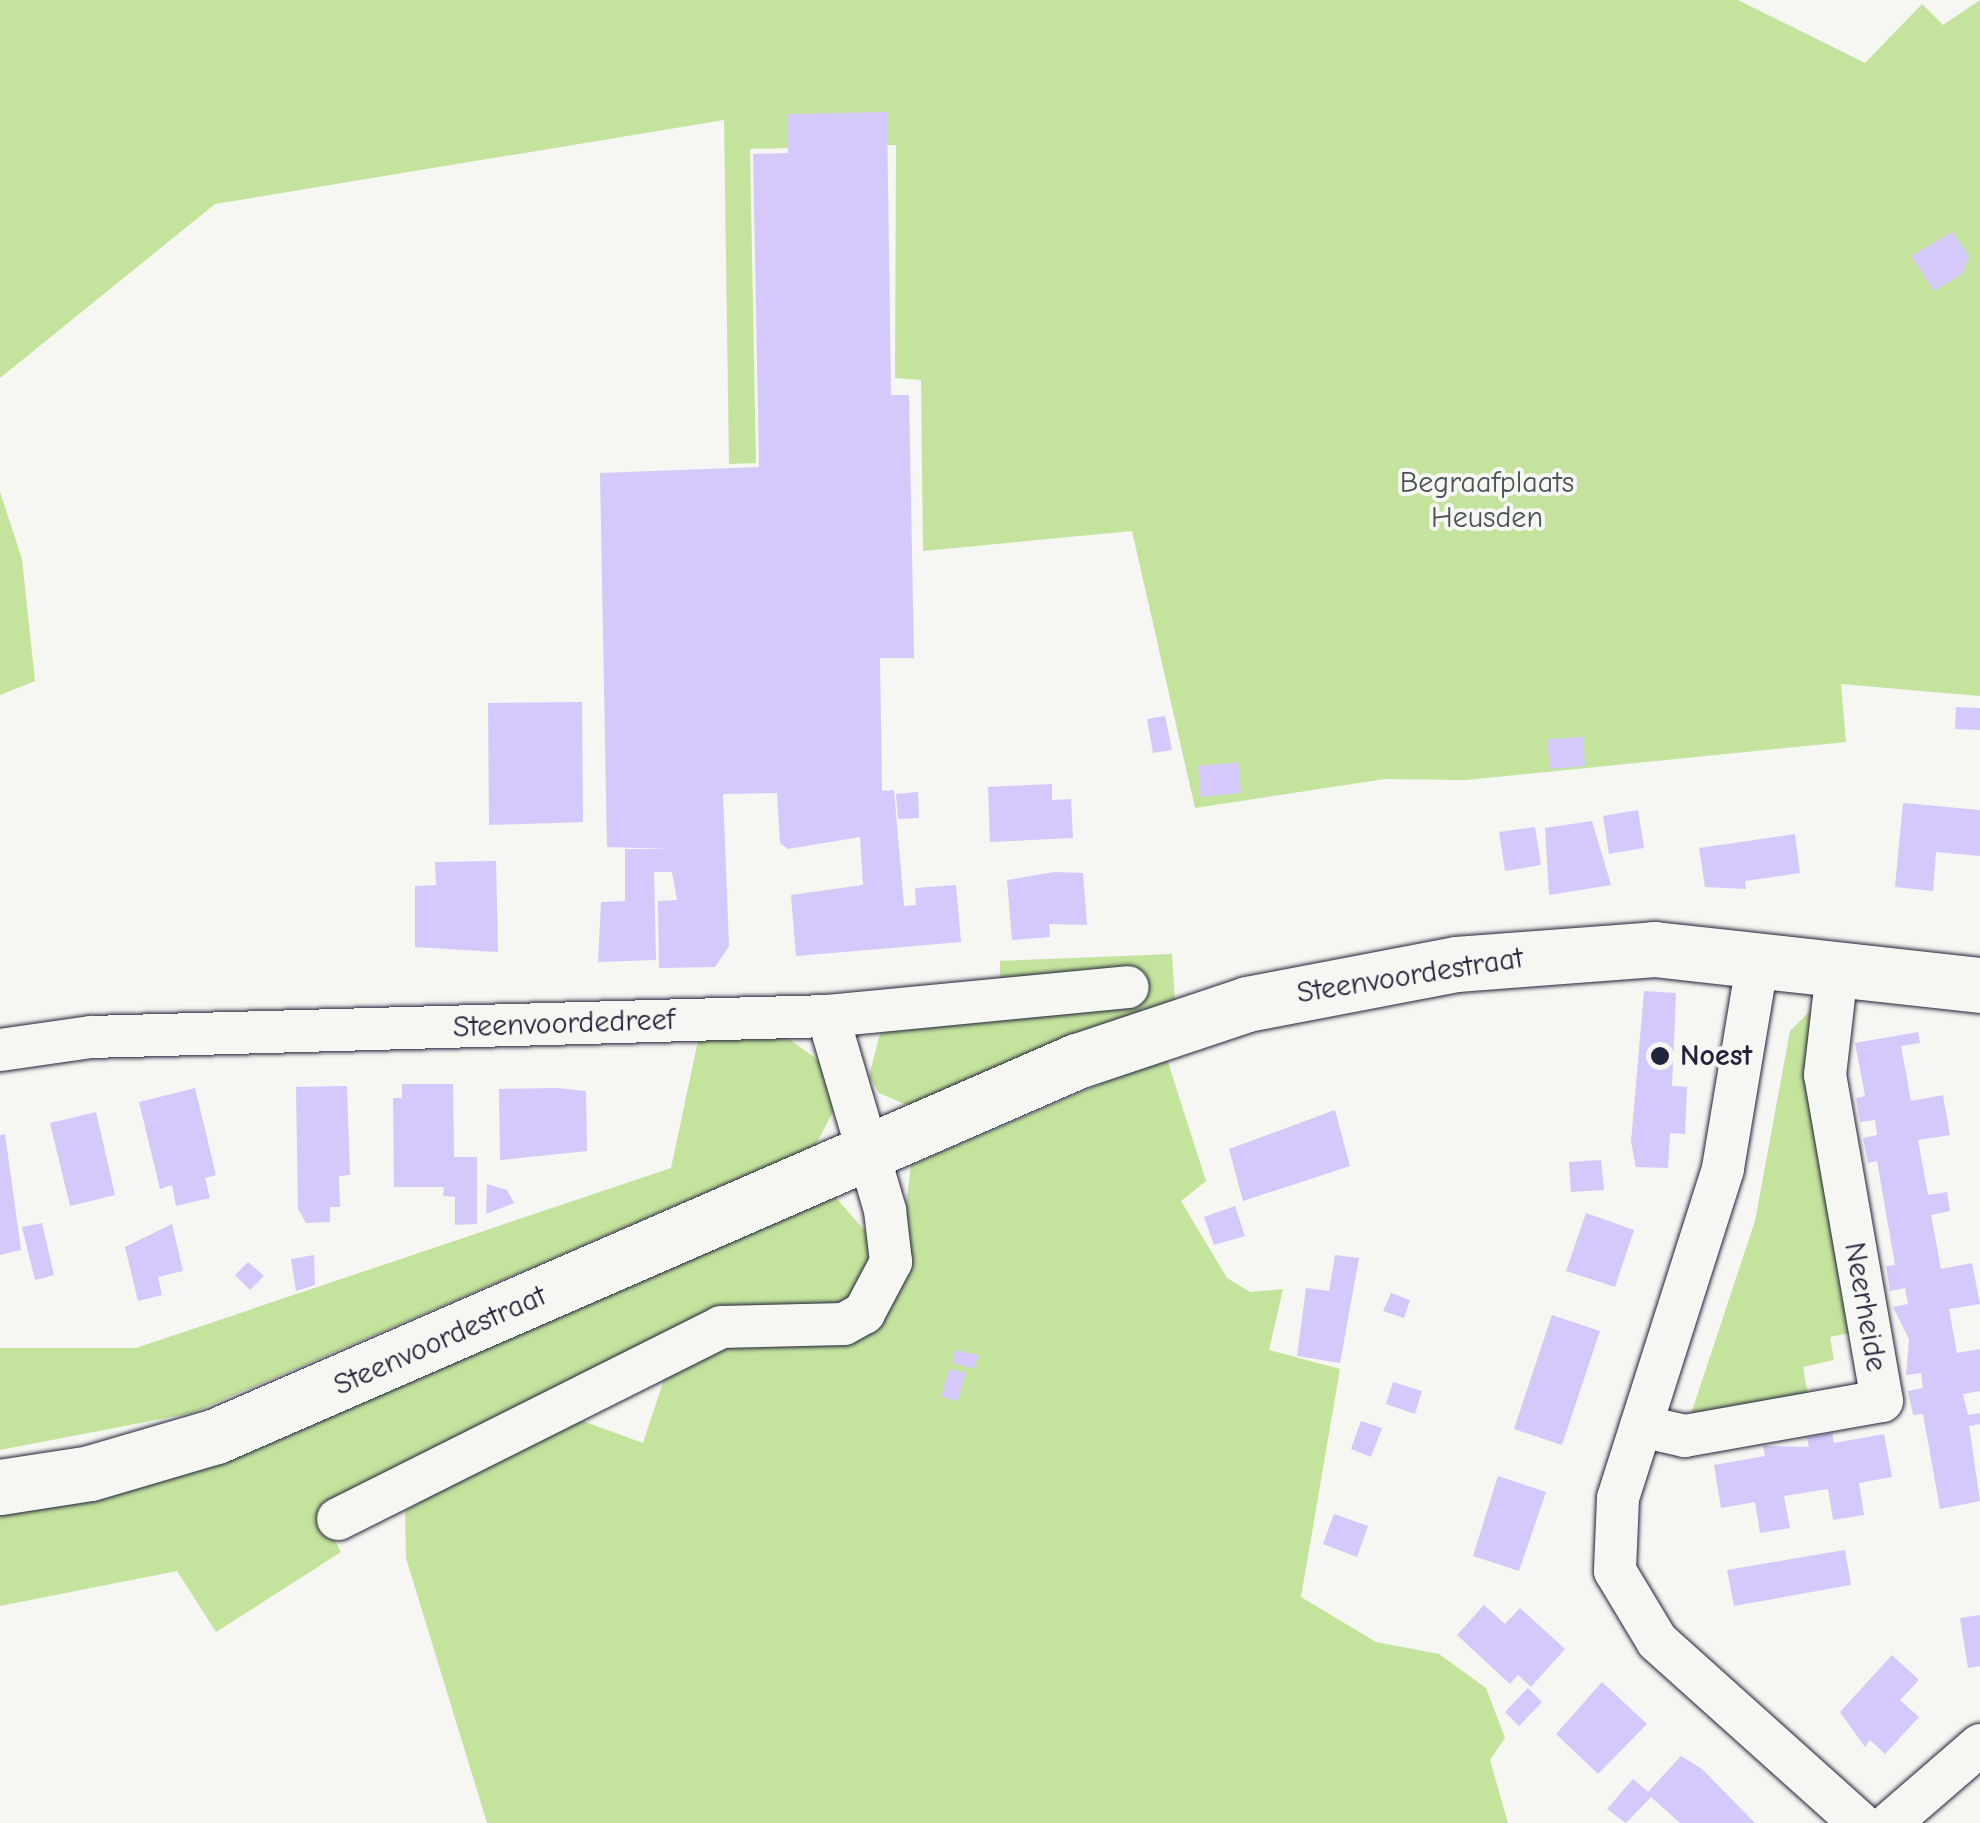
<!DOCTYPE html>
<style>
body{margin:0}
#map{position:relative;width:1980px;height:1823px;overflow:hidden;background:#f6f6f2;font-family:"Comic Neue",sans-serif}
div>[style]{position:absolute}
.green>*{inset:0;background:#c4e49d}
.building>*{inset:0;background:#d5c8fa}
.roads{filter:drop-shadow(0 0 2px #22223b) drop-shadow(0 0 2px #22223b)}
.street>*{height:42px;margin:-21px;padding:0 21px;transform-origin:21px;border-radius:21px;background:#f6f6f2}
.secondary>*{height:55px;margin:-27.5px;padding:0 27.5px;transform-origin:27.5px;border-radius:27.5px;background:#f6f6f2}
.dots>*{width:28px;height:28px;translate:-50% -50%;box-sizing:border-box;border:5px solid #f6f6f2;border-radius:50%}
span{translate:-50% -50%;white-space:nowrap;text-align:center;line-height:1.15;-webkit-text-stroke:8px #f6f6f2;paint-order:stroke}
.park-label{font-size:30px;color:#4a5254}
.street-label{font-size:30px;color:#22223b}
.poi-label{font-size:30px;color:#22223b;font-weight:700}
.left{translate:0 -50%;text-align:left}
</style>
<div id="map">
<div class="green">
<div style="clip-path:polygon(0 0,1738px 0,1865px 63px,1922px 4px,1943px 25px,1980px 0,1980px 696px,1841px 684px,1846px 742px,1466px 780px,1385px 779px,1195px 808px,1132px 531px,923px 551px,921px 380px,895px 378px,896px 145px,750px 149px,756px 463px,729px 464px,724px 120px,215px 204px,0 378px)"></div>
<div style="clip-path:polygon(0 492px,22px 559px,35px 681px,0 695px)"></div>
<div style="clip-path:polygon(1172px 954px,1175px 1003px,909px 1106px,879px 1093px,869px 1076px,880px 1034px,1000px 982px,1000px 961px)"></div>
<div style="clip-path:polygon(1819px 1002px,1860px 1331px,1830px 1337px,1834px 1360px,1803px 1367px,1809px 1401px,1691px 1414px,1755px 1221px,1790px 1031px)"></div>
<div style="clip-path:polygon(783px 1035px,821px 1062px,834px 1110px,815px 1146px,192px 1413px,0 1450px,0 1348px,136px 1348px,671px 1168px,699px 1036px)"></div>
<div style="clip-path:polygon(1166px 1056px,1206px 1181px,1181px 1201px,1227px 1278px,1250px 1292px,1283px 1289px,1269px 1350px,1340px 1369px,1301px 1597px,1376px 1642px,1439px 1654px,1486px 1688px,1505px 1738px,1490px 1760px,1508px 1823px,487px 1823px,406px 1558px,405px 1511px,569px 1416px,643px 1443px,666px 1373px,681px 1362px,751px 1338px,848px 1331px,903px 1229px,911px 1165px)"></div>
<div style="clip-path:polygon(831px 1192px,871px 1238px,865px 1295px,320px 1512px,341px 1552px,216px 1632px,177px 1571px,0 1606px,0 1506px,179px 1476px,263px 1447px)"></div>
</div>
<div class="building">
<div style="clip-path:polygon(887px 112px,891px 395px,909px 395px,914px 658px,880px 658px,882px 791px,894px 790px,904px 906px,916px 905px,915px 888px,956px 885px,961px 942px,796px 956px,791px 895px,863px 885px,860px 837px,788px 849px,780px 843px,777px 793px,723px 794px,729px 946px,715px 967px,659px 968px,658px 901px,677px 900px,672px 872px,654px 872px,656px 960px,598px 962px,601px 902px,625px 901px,625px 849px,672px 849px,607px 847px,600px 473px,759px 467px,753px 154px,788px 153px,787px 114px)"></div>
<div style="clip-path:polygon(1952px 232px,1969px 256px,1962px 274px,1934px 291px,1911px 256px)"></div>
<div style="clip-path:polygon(582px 702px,583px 822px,489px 825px,488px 703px)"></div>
<div style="clip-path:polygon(1956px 707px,1980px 708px,1980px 730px,1955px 729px)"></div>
<div style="clip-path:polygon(1165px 716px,1172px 750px,1153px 753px,1147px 719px)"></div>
<div style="clip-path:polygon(1583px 737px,1585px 766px,1550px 769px,1547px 739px)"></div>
<div style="clip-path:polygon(1238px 762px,1241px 793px,1200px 797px,1198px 766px)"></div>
<div style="clip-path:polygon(1052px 784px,1052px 800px,1071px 799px,1073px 838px,990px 842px,988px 787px)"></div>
<div style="clip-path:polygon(918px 792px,919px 818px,898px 819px,896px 794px)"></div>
<div style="clip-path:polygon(1903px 803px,1980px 810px,1980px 856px,1936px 852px,1933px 891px,1895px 887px)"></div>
<div style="clip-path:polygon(1638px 810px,1644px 848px,1609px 854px,1603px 816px)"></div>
<div style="clip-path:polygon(1592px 821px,1611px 885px,1549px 895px,1545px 828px)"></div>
<div style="clip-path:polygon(1535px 827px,1541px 865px,1505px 871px,1499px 832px)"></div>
<div style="clip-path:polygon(1795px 834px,1800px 873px,1745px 881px,1746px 889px,1705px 887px,1699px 848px)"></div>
<div style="clip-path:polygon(496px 861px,498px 952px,415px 947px,415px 886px,436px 885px,435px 862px)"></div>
<div style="clip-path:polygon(1054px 872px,1083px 873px,1087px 925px,1049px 924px,1050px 937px,1012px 940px,1007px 880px)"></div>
<div style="clip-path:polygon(1644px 991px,1676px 993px,1672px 1086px,1687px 1087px,1685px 1134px,1670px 1133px,1668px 1168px,1636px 1167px,1631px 1142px)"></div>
<div style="clip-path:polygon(1918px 1032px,1920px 1043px,1901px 1046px,1911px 1101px,1943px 1095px,1950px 1135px,1918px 1140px,1928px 1195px,1947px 1192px,1950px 1211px,1931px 1215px,1941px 1269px,1972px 1263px,1980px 1304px,1949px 1309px,1957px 1353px,1980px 1349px,1980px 1391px,1963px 1394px,1968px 1415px,1980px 1413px,1980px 1424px,1969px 1426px,1980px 1501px,1940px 1509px,1923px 1414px,1913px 1415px,1908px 1391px,1923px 1388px,1921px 1373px,1906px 1375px,1909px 1339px,1893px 1307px,1908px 1304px,1905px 1288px,1890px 1291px,1886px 1266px,1895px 1265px,1877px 1161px,1868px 1163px,1863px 1138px,1877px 1135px,1875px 1120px,1860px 1122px,1856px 1098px,1865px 1096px,1855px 1043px)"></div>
<div style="clip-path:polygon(402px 1084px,453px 1084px,454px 1157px,477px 1157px,477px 1224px,455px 1225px,455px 1197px,443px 1196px,444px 1187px,394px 1187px,393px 1098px,402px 1098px)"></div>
<div style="clip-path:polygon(347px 1086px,350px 1175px,339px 1176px,340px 1207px,330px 1207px,330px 1222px,306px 1223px,298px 1209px,296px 1087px)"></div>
<div style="clip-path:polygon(195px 1088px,216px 1175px,205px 1178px,210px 1198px,176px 1206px,172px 1185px,160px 1189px,139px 1102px)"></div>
<div style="clip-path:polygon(556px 1088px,586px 1091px,587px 1151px,500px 1160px,499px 1089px)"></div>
<div style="clip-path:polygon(1335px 1110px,1350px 1166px,1243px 1201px,1229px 1149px)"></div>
<div style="clip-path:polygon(96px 1112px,115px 1195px,70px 1206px,50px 1123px)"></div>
<div style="clip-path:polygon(5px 1134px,21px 1250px,0 1255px,0 1135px)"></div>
<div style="clip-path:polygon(1601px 1160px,1604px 1190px,1571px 1192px,1569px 1162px)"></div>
<div style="clip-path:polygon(487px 1184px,507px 1190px,514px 1203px,486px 1214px)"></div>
<div style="clip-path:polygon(1235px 1206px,1245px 1236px,1214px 1245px,1204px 1217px)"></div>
<div style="clip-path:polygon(1586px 1213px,1634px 1230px,1615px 1287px,1566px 1271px)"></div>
<div style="clip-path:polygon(42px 1223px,54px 1275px,35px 1280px,22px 1227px)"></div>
<div style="clip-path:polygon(172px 1224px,183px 1271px,158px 1277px,162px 1295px,138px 1301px,125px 1247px)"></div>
<div style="clip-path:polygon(314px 1255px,315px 1285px,296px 1291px,291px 1259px)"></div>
<div style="clip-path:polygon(1335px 1255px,1359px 1258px,1340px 1363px,1297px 1356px,1306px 1288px,1329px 1291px)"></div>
<div style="clip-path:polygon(248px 1262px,264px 1276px,250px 1290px,235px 1275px)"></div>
<div style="clip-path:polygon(1391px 1293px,1410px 1300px,1404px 1318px,1383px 1311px)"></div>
<div style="clip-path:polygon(1552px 1315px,1600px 1331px,1562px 1445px,1514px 1429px)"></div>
<div style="clip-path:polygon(955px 1350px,978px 1355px,974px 1369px,952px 1363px)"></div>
<div style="clip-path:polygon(949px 1369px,966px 1373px,957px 1401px,941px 1397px)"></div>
<div style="clip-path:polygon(1393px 1382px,1422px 1391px,1415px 1414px,1386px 1404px)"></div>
<div style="clip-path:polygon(1361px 1421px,1382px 1428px,1371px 1457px,1351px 1449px)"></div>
<div style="clip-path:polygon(1832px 1433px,1834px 1443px,1884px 1434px,1892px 1477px,1859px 1483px,1864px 1515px,1833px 1520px,1828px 1489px,1784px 1496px,1790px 1528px,1760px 1533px,1755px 1502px,1721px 1508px,1714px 1465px,1765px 1456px,1763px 1446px,1809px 1447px,1807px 1438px)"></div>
<div style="clip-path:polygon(1498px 1476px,1546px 1492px,1519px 1571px,1473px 1556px)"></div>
<div style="clip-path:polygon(1334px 1514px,1368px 1526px,1357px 1557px,1323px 1544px)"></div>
<div style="clip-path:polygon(1845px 1550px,1851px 1585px,1734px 1606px,1727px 1570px)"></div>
<div style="clip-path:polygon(1484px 1605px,1505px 1624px,1520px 1608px,1565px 1649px,1531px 1687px,1518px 1675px,1510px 1684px,1457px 1635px)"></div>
<div style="clip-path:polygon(1980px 1615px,1980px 1666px,1968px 1668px,1960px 1618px)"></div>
<div style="clip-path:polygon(1892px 1655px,1919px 1680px,1900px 1700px,1919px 1717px,1885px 1754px,1870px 1740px,1865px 1747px,1840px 1712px)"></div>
<div style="clip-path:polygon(1602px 1682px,1647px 1724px,1598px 1774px,1556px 1734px)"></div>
<div style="clip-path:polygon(1528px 1688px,1542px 1702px,1519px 1726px,1505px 1712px)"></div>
<div style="clip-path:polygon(1681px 1756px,1702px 1769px,1755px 1823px,1680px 1823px,1651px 1797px,1626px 1823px,1607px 1809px,1633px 1779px,1648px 1792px)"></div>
</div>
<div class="roads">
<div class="street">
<div style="left:1758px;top:959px;width:213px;rotate:99.5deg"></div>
<div style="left:1723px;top:1169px;width:345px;rotate:107.7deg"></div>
<div style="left:1618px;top:1498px;width:73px;rotate:92.4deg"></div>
<div style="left:1615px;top:1571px;width:82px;rotate:59deg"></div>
<div style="left:1657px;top:1641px;width:273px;rotate:41.9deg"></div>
<div style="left:0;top:1050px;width:92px;rotate:-8.1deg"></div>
<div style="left:91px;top:1037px;width:737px;rotate:-1.63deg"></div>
<div style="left:828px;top:1016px;width:301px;rotate:-5.5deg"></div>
<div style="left:1641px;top:1426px;width:45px;rotate:12.8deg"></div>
<div style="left:1685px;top:1436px;width:200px;rotate:-10.1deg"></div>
<div style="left:1882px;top:1401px;width:331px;rotate:-99.9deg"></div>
<div style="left:1825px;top:1075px;width:105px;rotate:-83.4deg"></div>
<div style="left:338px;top:1519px;width:428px;rotate:-26.6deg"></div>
<div style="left:721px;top:1327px;width:123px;rotate:-1.4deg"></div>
<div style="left:844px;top:1324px;width:23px;rotate:-29deg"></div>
<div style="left:864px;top:1313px;width:58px;rotate:-62.1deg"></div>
<div style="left:891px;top:1262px;width:52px;rotate:-96.6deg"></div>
<div style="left:885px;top:1210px;width:202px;rotate:-106.4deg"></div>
<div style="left:1890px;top:1823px;width:119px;rotate:-40.9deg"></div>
</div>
<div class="secondary">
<div style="left:0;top:1487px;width:91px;rotate:-8.8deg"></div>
<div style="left:90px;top:1473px;width:131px;rotate:-16.4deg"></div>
<div style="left:216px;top:1436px;width:939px;rotate:-23.54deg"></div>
<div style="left:1077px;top:1061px;width:179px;rotate:-18.5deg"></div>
<div style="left:1247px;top:1004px;width:213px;rotate:-10.8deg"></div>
<div style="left:1456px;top:964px;width:199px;rotate:-4.3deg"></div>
<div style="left:1654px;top:949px;width:328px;rotate:6.3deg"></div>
</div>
</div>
<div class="dots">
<div style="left:1660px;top:1056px;background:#22223b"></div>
</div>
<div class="park-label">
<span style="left:1487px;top:500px">Begraafplaats<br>Heusden</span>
</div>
<div class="street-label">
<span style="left:1410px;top:976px;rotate:-9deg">Steenvoordestraat</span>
<span style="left:564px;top:1024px;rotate:-2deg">Steenvoordedreef</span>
<span style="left:1865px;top:1307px;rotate:80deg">Neerheide</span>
<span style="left:440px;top:1341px;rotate:-24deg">Steenvoordestraat</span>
</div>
<div class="poi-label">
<span class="left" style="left:1680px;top:1056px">Noest</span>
</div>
</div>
